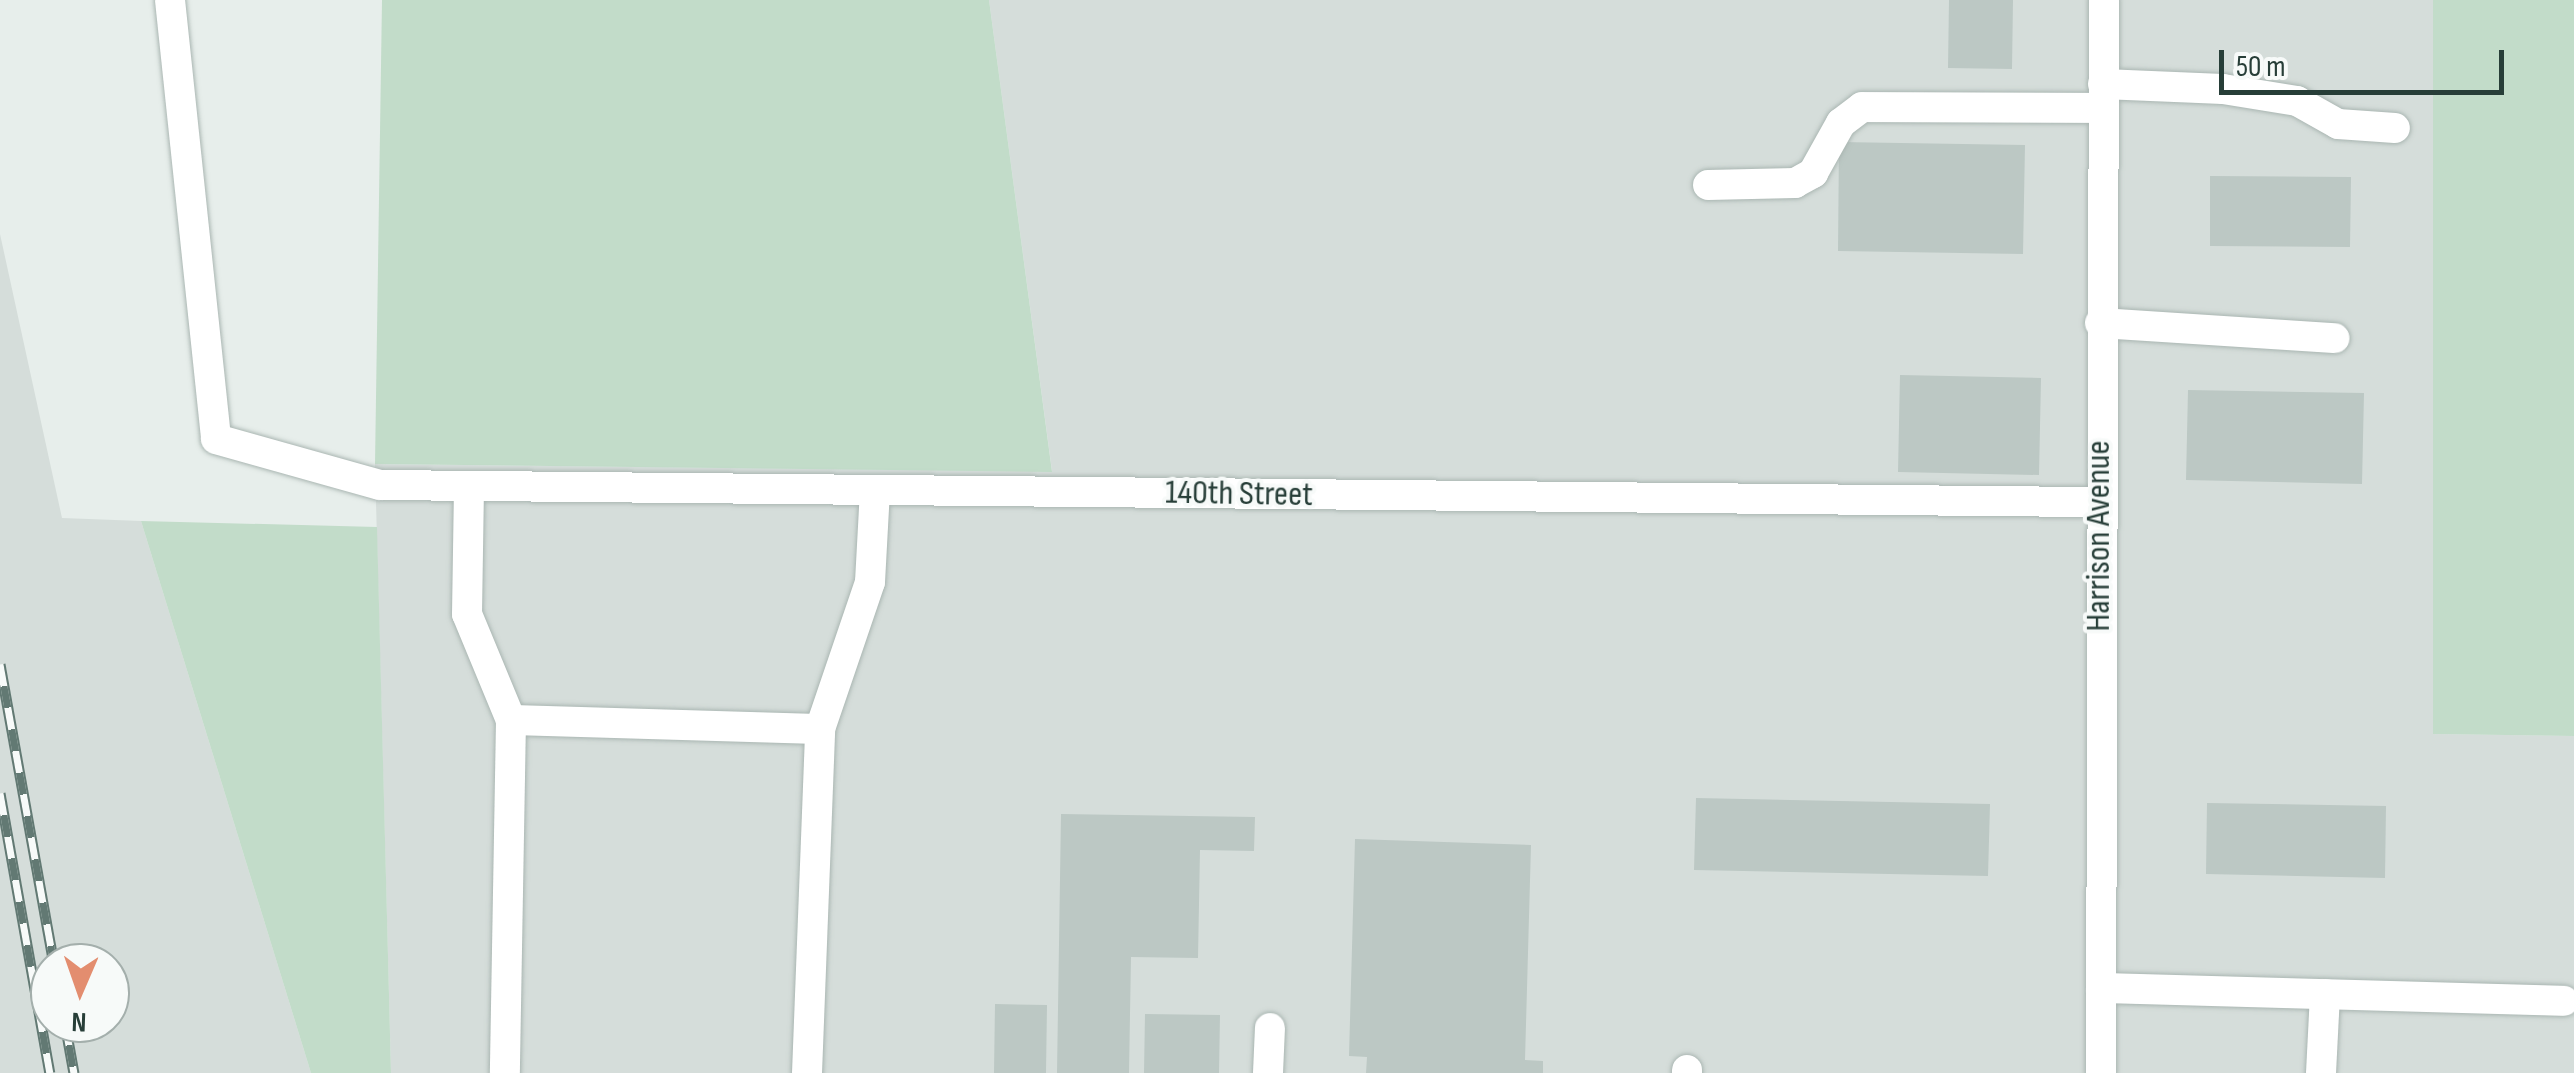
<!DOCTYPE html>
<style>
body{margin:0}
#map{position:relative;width:2574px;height:1073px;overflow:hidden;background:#e7eeeb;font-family:"Sofia Sans Condensed",sans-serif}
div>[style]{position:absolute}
.built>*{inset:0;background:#d5ddda}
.green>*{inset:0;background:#c2dcc9}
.building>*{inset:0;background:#bcc8c4}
.roads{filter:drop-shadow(0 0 2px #aab6b2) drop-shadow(0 0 2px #aab6b2)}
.minor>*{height:30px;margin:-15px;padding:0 15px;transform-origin:15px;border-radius:15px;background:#fff}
.rail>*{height:11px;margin-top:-5.5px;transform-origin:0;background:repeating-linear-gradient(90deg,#f7faf9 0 22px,#627973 0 44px);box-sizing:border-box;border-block:2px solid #627973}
span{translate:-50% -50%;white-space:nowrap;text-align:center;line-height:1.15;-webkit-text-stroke:8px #f7faf9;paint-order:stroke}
.street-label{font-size:35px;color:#273e38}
.north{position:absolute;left:30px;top:943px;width:100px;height:100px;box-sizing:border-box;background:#f7faf9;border:2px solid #a4afac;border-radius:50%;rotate:182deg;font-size:28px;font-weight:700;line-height:40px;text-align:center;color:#273e38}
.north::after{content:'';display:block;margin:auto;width:35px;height:45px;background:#e38d6f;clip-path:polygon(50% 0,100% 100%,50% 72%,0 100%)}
.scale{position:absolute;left:2219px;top:50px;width:285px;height:45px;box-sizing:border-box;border:5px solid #273e38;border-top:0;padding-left:12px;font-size:30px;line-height:35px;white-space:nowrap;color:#273e38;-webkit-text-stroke:8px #f7faf9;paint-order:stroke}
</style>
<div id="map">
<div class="built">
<div style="clip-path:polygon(989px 0,2433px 0,2433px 734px,2574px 736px,2574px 1073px,391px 1073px,375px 464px,1052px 471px)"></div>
<div style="clip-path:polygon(evenodd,0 234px,62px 518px,141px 521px,311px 1073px,0 1073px,0 234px,50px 963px,110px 963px,110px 1023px,50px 1023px,50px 963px)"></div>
</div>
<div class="green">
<div style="clip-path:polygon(382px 0,989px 0,1052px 472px,375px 464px)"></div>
<div style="clip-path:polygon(2433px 0,2574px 0,2574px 736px,2433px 734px)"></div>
<div style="clip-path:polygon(141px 521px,377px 527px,391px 1073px,311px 1073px)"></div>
</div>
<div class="building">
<div style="clip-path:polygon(1949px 0,2013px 0,2012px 69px,1948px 68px)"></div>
<div style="clip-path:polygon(1839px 142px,2025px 145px,2023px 254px,1838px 251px)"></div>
<div style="clip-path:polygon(2210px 176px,2351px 177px,2350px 247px,2210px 246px)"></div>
<div style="clip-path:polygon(1900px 375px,2041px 378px,2039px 475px,1898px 472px)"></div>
<div style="clip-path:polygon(2188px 390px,2364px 393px,2362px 484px,2186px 480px)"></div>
<div style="clip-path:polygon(1696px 798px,1990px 804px,1988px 876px,1694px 870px)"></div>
<div style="clip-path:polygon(2207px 803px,2386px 806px,2385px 878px,2206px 874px)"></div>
<div style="clip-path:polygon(1061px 814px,1255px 817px,1254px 851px,1200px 850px,1198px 958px,1131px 957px,1129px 1073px,1057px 1073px)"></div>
<div style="clip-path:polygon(1355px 839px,1531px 845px,1525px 1060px,1543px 1061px,1543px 1073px,1366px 1073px,1367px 1057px,1349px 1056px)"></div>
<div style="clip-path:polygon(995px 1004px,1047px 1005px,1046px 1073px,994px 1073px)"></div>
<div style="clip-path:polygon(1145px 1014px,1220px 1015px,1219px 1073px,1144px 1073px)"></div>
</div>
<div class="roads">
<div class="minor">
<div style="left:170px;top:0;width:441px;rotate:84deg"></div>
<div style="left:216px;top:439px;width:170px;rotate:15.7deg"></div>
<div style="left:380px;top:485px;width:1718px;rotate:0.57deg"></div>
<div style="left:2103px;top:84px;width:120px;rotate:2.4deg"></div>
<div style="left:2223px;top:89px;width:75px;rotate:9.2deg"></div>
<div style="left:2297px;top:101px;width:47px;rotate:29.3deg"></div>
<div style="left:2338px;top:124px;width:57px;rotate:4deg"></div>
<div style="left:1708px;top:185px;width:87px;rotate:-1.3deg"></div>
<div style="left:1795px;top:183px;width:21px;rotate:-29deg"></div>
<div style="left:1813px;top:173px;width:57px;rotate:-60.8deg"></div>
<div style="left:1841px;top:123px;width:26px;rotate:-37deg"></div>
<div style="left:1862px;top:107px;width:241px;rotate:0.2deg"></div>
<div style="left:2100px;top:323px;width:235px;rotate:3.7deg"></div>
<div style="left:469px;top:487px;width:127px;rotate:90.9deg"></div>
<div style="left:467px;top:614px;width:115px;rotate:67.5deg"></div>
<div style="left:511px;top:720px;width:353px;rotate:91deg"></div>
<div style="left:511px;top:720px;width:309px;rotate:1.7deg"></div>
<div style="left:2101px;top:988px;width:463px;rotate:1.6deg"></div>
<div style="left:1687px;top:1070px;width:3px;rotate:90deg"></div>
<div style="left:807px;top:1073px;width:344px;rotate:-87.8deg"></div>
<div style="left:820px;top:729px;width:155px;rotate:-71.2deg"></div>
<div style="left:870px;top:582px;width:91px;rotate:-86.9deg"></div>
<div style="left:1268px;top:1073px;width:45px;rotate:-87.5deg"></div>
<div style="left:2101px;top:1073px;width:1073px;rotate:-89.84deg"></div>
<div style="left:2321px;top:1073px;width:79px;rotate:-87.1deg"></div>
</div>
</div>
<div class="rail">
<div style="left:0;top:664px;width:304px;rotate:79.8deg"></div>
<div style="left:0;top:793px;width:284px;rotate:79.9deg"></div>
<div style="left:65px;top:1023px;width:51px;rotate:79.8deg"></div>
</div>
<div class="street-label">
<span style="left:1239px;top:494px;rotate:1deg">140th Street</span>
<span style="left:2099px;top:536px;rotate:-90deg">Harrison Avenue</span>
</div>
<div class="north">N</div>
<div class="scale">50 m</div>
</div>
